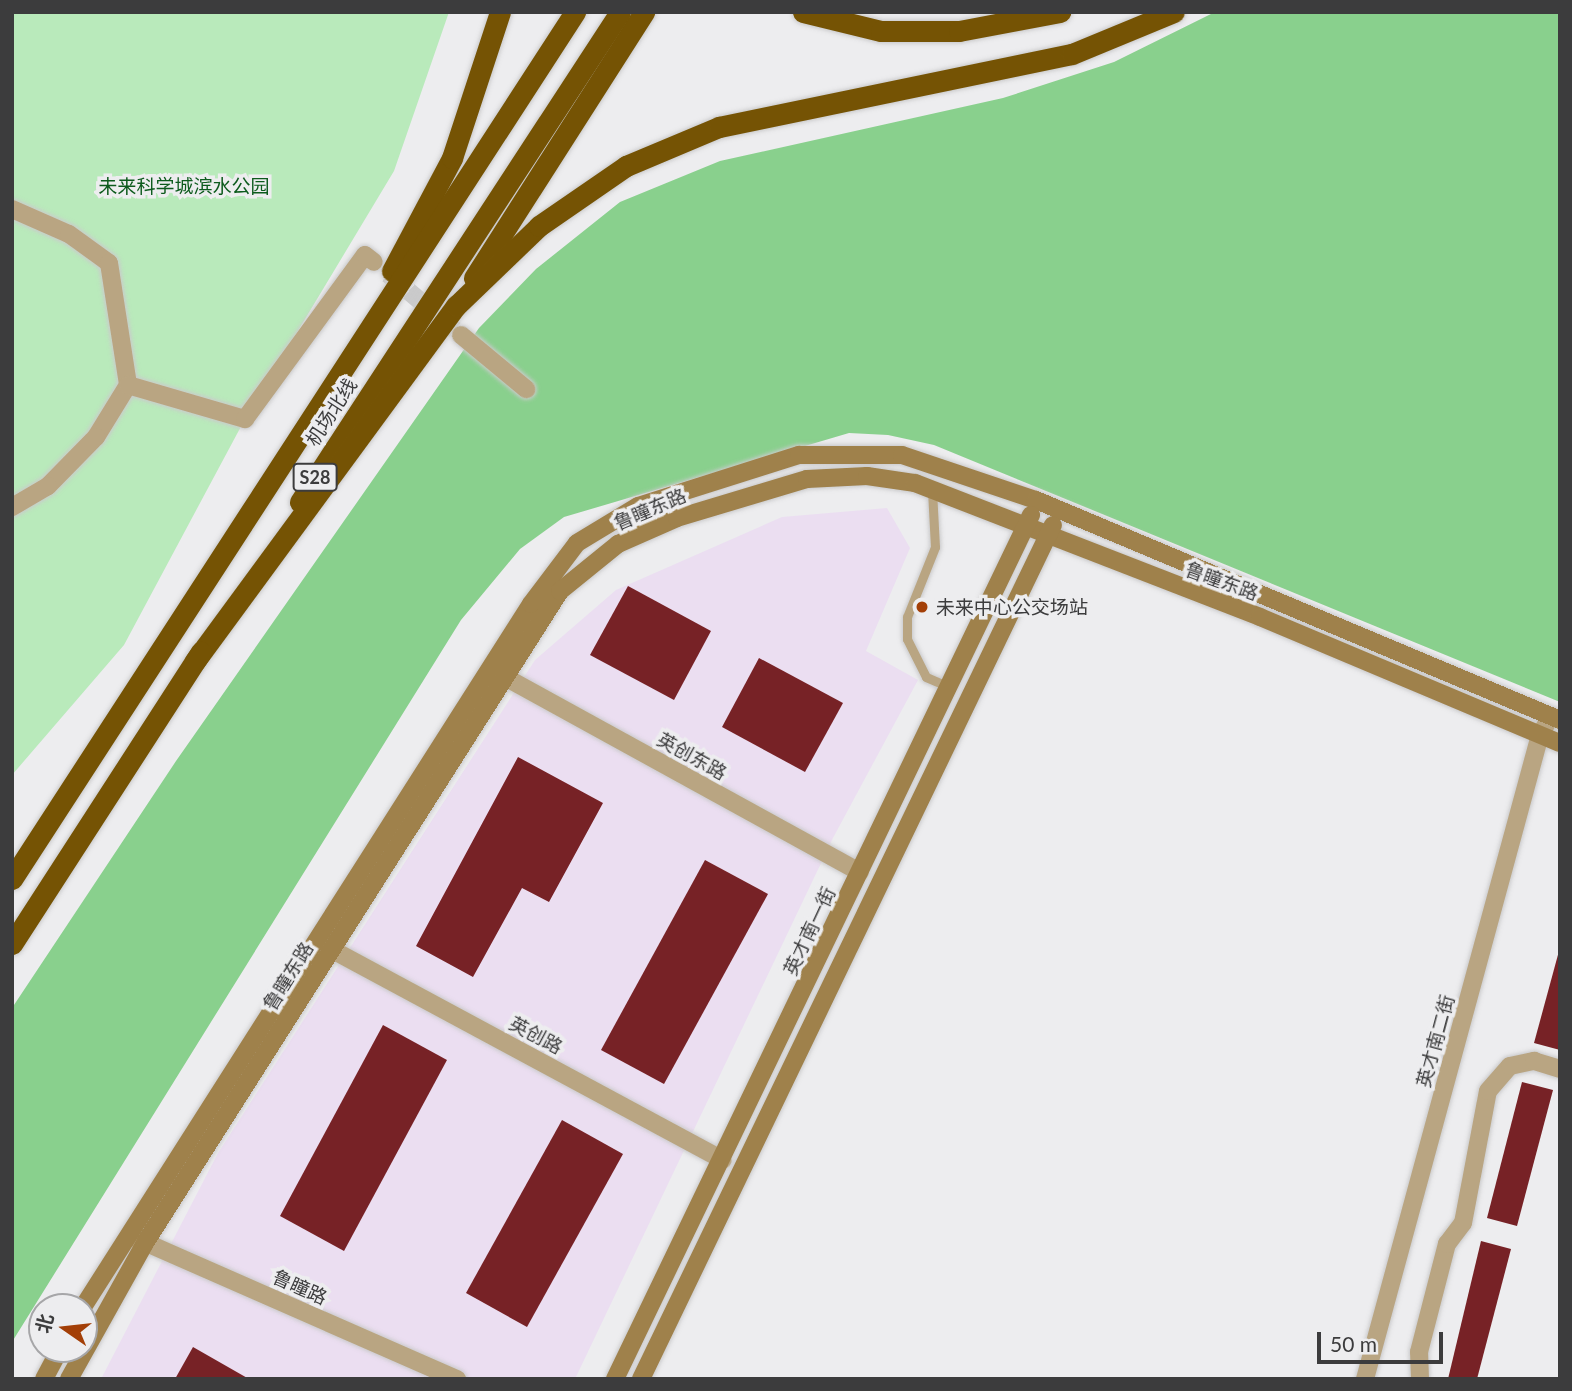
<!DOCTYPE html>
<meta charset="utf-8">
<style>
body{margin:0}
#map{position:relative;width:1572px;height:1391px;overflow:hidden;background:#ededef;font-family:Lato,"Noto Sans SC",sans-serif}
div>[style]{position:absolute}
.commercial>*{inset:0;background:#ebdef1}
.green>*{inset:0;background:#b9eabb}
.forest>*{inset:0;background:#89d08d}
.building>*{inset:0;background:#772226}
.minor-tunnel>*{height:18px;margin-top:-9px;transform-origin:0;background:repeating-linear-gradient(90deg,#cacacb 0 18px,transparent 0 27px)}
.roads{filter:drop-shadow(0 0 2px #cacacb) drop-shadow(0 0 2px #cacacb)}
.service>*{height:9px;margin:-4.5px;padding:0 4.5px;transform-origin:4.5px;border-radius:4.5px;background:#b9a582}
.minor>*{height:18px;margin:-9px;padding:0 9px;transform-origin:9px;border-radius:9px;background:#b9a582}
.tertiary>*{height:18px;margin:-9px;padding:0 9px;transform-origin:9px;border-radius:9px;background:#b9a582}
.secondary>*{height:18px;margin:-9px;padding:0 9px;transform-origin:9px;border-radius:9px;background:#9f814b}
.motorway>*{height:21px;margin:-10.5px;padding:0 10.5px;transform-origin:10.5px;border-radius:10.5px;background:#755304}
.dots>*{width:19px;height:19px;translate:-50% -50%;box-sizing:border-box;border:4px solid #ededef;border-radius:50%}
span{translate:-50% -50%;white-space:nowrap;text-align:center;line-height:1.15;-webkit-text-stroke:7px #ededef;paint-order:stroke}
.shield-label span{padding:2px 5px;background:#ededef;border:2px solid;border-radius:5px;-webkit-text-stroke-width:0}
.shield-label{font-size:18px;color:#3c3c3d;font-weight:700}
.park-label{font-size:19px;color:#0d5b1d}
.street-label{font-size:19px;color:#3c3c3d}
.poi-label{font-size:19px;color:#3c3c3d}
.left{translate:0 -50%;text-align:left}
.frame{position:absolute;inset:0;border:14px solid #3c3c3d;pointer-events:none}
.north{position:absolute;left:28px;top:1293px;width:70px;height:70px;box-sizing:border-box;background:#ededef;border:2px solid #a6a6a8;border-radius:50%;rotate:284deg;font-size:19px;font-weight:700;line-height:28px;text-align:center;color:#3c3c3d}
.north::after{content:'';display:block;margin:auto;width:24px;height:32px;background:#a33f07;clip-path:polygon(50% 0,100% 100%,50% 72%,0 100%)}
.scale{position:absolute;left:1317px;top:1332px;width:126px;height:32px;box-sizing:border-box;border:4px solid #3c3c3d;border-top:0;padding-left:9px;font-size:21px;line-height:24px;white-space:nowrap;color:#3c3c3d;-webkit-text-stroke:5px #ededef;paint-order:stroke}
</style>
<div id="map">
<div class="commercial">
<div style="clip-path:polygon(887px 508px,910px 548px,866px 651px,918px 680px,833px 838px,575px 1379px,101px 1379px,218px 1153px,535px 660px,616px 590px,782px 517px)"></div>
</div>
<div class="green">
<div style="clip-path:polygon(12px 12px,449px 12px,394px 171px,245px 419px,124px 645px,12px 775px)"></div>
</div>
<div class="forest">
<div style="clip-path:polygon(1215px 12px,1560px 12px,1560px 702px,934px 445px,888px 435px,849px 433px,564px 517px,520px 549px,461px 620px,12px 1342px,12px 1008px,176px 761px,479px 328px,536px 269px,620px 202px,720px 161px,1003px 98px,1114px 62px)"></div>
</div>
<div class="building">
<div style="clip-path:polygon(628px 586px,711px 631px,674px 700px,590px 655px)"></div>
<div style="clip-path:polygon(759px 658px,843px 703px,805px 772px,722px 727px)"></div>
<div style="clip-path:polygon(518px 757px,603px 803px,549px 902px,522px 888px,473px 977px,416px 946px)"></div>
<div style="clip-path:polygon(705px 860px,768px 894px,664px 1084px,601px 1050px)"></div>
<div style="clip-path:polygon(1559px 951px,1560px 951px,1560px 1050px,1534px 1043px)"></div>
<div style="clip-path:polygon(383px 1025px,447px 1060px,344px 1251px,280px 1216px)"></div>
<div style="clip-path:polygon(1522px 1082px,1553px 1090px,1517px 1226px,1487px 1218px)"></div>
<div style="clip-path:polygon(562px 1120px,623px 1154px,527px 1327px,466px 1293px)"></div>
<div style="clip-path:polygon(1481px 1241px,1511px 1249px,1477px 1379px,1448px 1379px)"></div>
<div style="clip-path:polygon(193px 1347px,249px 1379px,175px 1379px)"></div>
</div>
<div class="minor-tunnel">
<div style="left:388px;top:274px;width:87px;rotate:39.9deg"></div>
</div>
<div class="roads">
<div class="service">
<div style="left:932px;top:490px;width:57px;rotate:87deg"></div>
<div style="left:935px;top:547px;width:75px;rotate:111.8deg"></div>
<div style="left:907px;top:617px;width:22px;rotate:90deg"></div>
<div style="left:907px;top:639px;width:42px;rotate:63.4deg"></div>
<div style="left:926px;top:677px;width:25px;rotate:23deg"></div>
</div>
<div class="minor">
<div style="left:12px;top:209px;width:62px;rotate:23.7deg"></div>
<div style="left:69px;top:234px;width:49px;rotate:35.9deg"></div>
<div style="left:109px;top:263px;width:123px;rotate:81.1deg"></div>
<div style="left:128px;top:385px;width:61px;rotate:121.6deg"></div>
<div style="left:96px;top:437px;width:69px;rotate:134.4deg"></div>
<div style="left:48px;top:486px;width:42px;rotate:149.7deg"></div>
<div style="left:461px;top:335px;width:85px;rotate:39.7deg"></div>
<div style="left:128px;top:385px;width:122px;rotate:16.2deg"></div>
<div style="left:245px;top:419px;width:203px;rotate:-53.8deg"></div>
<div style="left:365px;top:255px;width:11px;rotate:38deg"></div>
<div style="left:1420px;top:1379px;width:27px;rotate:-92deg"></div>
<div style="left:1419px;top:1352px;width:112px;rotate:-75.5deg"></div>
<div style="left:1447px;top:1244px;width:26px;rotate:-53deg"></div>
<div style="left:1463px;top:1223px;width:134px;rotate:-79.3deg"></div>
<div style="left:1488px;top:1091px;width:33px;rotate:-49deg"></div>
<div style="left:1510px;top:1066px;width:25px;rotate:-12deg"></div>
<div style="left:1534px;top:1061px;width:27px;rotate:17deg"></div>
</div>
<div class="tertiary">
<div style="left:503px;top:676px;width:407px;rotate:28.8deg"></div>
<div style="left:329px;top:948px;width:447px;rotate:28.3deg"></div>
<div style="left:133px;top:1237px;width:354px;rotate:23.7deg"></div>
<div style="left:1365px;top:1379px;width:667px;rotate:-74.8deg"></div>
<div style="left:1540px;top:735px;width:22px;rotate:-60deg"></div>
</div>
<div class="secondary">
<div style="left:83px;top:1307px;width:834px;rotate:-57.49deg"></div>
<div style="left:531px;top:604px;width:76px;rotate:-53deg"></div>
<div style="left:577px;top:543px;width:71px;rotate:-31.2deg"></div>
<div style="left:638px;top:506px;width:169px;rotate:-17.6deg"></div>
<div style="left:799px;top:455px;width:103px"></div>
<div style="left:902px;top:455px;width:141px;rotate:18.6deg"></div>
<div style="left:1036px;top:500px;width:568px;rotate:22.77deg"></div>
<div style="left:44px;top:1379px;width:34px;rotate:-62deg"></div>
<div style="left:69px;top:1379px;width:156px;rotate:-60.8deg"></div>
<div style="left:145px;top:1243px;width:773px;rotate:-57.52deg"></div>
<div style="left:560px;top:591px;width:75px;rotate:-39deg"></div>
<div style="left:618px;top:544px;width:64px;rotate:-23.8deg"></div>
<div style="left:677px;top:518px;width:136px;rotate:-16.7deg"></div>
<div style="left:807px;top:479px;width:60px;rotate:-2.9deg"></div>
<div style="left:867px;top:476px;width:49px;rotate:8.3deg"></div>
<div style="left:915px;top:483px;width:370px;rotate:21.2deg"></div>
<div style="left:1260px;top:617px;width:325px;rotate:22.8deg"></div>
<div style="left:615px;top:1379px;width:959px;rotate:-64.29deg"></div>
<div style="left:641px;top:1379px;width:948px;rotate:-64.25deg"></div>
</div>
<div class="motorway">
<div style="left:803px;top:12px;width:80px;rotate:13.7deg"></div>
<div style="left:881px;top:31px;width:78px"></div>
<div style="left:959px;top:31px;width:103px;rotate:-10.7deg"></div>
<div style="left:392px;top:271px;width:128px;rotate:-62deg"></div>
<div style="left:452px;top:158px;width:154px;rotate:-71.8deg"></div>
<div style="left:474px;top:278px;width:316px;rotate:-57.4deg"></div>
<div style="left:300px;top:502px;width:585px;rotate:-56.85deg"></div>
<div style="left:195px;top:661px;width:441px;rotate:-53.7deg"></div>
<div style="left:456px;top:306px;width:115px;rotate:-43.9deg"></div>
<div style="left:539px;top:226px;width:106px;rotate:-34.6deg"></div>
<div style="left:626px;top:166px;width:101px;rotate:-22.8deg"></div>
<div style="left:719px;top:127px;width:360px;rotate:-11.7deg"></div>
<div style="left:1072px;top:54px;width:110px;rotate:-22.4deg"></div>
<div style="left:12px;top:879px;width:1034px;rotate:-57deg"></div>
<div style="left:12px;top:944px;width:348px;rotate:-57.1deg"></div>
</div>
</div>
<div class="dots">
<div style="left:922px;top:607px;background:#a33f07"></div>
</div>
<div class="shield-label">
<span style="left:315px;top:477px">S28</span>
</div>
<div class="park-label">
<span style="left:184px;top:186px">未来科学城滨水公园</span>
</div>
<div class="street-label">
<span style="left:331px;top:412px;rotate:-57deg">机场北线</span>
<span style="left:650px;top:509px;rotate:-23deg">鲁瞳东路</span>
<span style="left:1222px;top:581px;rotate:20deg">鲁瞳东路</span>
<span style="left:692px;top:756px;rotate:29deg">英创东路</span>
<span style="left:809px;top:931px;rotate:-65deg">英才南一街</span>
<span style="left:288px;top:976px;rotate:-58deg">鲁瞳东路</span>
<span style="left:536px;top:1035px;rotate:28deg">英创路</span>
<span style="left:1435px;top:1041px;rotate:-75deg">英才南二街</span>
<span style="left:300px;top:1287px;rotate:24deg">鲁瞳路</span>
</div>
<div class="poi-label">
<span class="left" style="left:936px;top:607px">未来中心公交场站</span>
</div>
<div class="frame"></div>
<div class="north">北</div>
<div class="scale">50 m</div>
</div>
